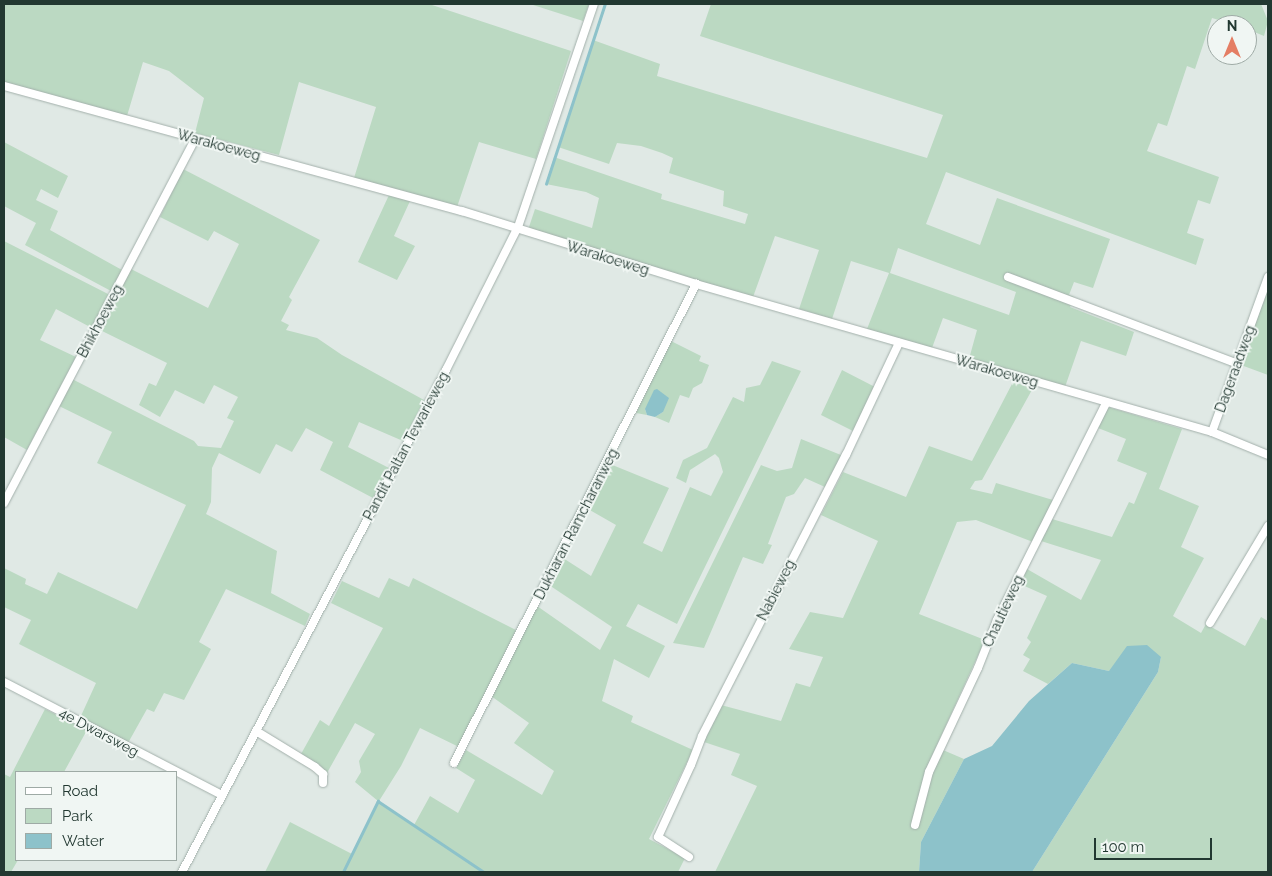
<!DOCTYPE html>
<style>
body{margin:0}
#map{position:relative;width:1272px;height:876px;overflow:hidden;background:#e0e9e5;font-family:Raleway,sans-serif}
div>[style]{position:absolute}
.green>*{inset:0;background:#bbd9c2}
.water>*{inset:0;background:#8dc2ca}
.stream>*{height:2.5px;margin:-1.25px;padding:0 1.25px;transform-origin:1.25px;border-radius:1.25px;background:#8dc2ca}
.roads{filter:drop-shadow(0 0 1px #a3b0ab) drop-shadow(0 0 1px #a3b0ab)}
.minor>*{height:8px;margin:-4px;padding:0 4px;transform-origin:4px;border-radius:4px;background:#fff}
span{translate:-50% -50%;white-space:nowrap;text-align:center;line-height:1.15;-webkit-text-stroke:4px #f0f6f3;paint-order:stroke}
.street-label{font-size:14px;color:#223831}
.frame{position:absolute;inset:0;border:5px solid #223831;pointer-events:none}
.legend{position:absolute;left:15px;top:771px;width:162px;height:90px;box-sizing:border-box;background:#f0f6f3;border:1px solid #9eaaa5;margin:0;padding:6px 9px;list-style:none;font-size:15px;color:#223831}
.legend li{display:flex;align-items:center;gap:10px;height:25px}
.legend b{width:25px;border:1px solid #9eaaa5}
.north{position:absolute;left:1207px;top:15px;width:50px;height:50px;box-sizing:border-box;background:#f0f6f3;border:1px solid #9eaaa5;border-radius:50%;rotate:0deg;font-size:14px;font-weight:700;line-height:20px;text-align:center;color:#223831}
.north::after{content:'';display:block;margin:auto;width:18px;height:22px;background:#e47e64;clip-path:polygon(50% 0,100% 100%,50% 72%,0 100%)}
.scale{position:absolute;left:1094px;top:838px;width:118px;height:22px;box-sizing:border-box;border:2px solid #223831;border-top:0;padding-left:6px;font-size:15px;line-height:18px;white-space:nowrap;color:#223831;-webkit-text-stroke:4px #f0f6f3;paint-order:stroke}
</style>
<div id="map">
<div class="green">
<div style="clip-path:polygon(4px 4px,429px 4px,571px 51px,536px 159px,479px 142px,457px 207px,354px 178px,376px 107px,299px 82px,279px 155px,195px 133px,204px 98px,169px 71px,143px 62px,127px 116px,4px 83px)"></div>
<div style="clip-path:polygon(530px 4px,589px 4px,583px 21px)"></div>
<div style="clip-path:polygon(evenodd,711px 4px,1261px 4px,1268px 21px,1264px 36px,1247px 29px,1247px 25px,1235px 25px,1212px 18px,1195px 69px,1187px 66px,1167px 126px,1158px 123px,1147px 151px,1219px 177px,1210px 204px,1198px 200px,1187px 233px,1204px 239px,1196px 265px,946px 172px,926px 224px,980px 245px,997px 198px,1110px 239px,1093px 288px,1074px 282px,1069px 295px,1074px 297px,1070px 307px,1134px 332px,1126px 356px,1081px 341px,1065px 387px,969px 359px,977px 330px,943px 318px,932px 348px,867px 329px,889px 273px,851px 261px,832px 319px,799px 309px,819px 250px,775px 236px,753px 297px,533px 232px,529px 227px,535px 209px,592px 228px,599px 198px,586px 192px,546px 184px,554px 157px,662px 194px,661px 199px,745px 224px,748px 214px,723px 206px,724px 191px,669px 173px,673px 158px,662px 153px,641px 146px,617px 143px,609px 164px,558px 147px,593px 40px,660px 64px,657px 76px,927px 158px,943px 115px,700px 36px,711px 4px,898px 248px,1016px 292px,1009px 315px,890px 273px,898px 248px)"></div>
<div style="clip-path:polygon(4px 142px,68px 176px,58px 198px,41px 189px,36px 200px,58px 211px,50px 230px,122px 270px,111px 291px,25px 245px,36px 223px,4px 206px)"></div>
<div style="clip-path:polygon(183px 169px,320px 240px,289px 297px,292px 300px,281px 321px,289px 325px,286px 330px,317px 338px,342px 355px,424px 400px,403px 441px,359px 422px,348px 447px,389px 468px,373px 498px,320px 470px,333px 442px,306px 428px,292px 452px,276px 444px,260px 474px,219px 453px,212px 468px,211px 502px,206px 514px,277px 551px,271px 593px,310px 614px,305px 626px,226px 589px,199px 642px,211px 649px,184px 700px,164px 693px,154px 712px,147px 709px,128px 743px,80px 718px,96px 683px,19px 644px,31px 620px,4px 607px,4px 568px,26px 579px,25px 584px,47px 594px,58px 572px,137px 609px,186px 505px,97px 463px,112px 432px,59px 406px,72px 379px,194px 441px,198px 446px,221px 448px,234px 421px,227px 418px,238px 397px,214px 385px,204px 404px,175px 390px,160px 417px,139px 405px,149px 383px,156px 386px,167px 363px,98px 329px,131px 269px,208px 308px,239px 244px,214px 231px,208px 241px,160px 217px)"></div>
<div style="clip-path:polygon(389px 195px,410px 201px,394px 236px,415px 246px,397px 280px,358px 262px)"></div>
<div style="clip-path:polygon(4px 241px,110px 295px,92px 328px,56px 309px,40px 340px,76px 357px,27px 450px,4px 437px)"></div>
<div style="clip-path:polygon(1268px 287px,1268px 375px,1241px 365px)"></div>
<div style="clip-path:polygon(671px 341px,701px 356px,699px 361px,709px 365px,702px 383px,693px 388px,689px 398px,680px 395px,669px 423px,655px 417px,663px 412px,645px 409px,647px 415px,636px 413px)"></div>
<div style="clip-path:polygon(772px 361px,801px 371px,677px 624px,638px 604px,626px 626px,665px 646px,649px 678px,614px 659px,602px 701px,633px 716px,631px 722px,693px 750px,649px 839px,685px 858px,678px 872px,265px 872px,290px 822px,352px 854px,378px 801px,355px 782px,361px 772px,359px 761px,375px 734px,355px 723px,327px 773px,301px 754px,320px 720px,329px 726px,383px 628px,331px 603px,342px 581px,379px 598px,389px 578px,409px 587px,413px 578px,516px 630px,459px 747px,420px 728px,401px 766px,379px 801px,414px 825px,430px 796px,458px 813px,475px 780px,456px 768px,466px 750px,542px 795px,554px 771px,514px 743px,529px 723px,491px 696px,537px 606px,600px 650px,612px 627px,549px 585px,563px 558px,591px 576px,616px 525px,588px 509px,610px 464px,669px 488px,643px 543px,662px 552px,690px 487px,711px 496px,723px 472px,719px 458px,715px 454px,690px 470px,686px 483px,676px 478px,683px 460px,707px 448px,733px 397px,744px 402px,746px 388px,760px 385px)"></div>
<div style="clip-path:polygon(842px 370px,875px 387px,853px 431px,821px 415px)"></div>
<div style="clip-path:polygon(1013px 382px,1033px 388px,982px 480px,975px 481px,970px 489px,992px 494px,996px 483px,1053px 500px,1033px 542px,976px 520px,957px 522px,919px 614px,985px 640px,925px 771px,912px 827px,918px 828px,931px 772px,943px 750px,964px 759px,921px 842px,919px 872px,715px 872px,757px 786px,731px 775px,740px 754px,704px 742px,721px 705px,781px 721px,796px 683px,810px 687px,823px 657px,789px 649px,810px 612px,843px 618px,878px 541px,821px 515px,843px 472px,906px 497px,929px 446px,972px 461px)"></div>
<div style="clip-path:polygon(1108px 407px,1182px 429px,1159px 489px,1199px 506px,1181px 547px,1204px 558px,1173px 616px,1201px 633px,1206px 624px,1245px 646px,1261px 617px,1268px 621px,1268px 872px,1032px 872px,1158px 672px,1161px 657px,1109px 671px,1072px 663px,1048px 684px,1023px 671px,1030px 659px,1023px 655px,1031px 642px,1027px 638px,1047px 596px,1020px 584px,1027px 569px,1081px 600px,1101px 560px,1041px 541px,1052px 519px,1112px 537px,1129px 502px,1134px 504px,1147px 473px,1117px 461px,1126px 439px,1098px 428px)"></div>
<div style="clip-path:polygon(801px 439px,841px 455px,825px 487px,805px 478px,794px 494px,786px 497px,768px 544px,772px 545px,763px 564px,743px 557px,704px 648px,673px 643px,761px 465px,777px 471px,792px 468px)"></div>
<div style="clip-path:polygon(45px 709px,87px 730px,64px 772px,16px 772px,18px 860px,11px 872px,4px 872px,4px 774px,10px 777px)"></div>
</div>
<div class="water">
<div style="clip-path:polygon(657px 389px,669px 398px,663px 412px,655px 417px,647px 415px,645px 409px,654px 390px)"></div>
<div style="clip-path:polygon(1147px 645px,1161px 657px,1158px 672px,1032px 872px,919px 872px,921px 842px,964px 759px,992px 746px,1029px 701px,1072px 663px,1109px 671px,1127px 646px)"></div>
</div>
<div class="stream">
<div style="left:546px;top:184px;width:189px;rotate:-71.9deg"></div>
<div style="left:343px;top:872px;width:79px;rotate:-63.8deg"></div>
<div style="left:378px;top:801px;width:128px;rotate:33.8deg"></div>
</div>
<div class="roads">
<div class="minor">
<div style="left:4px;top:86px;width:475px;rotate:15.3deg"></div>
<div style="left:462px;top:211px;width:245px;rotate:17.3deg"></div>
<div style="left:696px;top:284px;width:537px;rotate:16deg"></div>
<div style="left:1212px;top:432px;width:61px;rotate:22.3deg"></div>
<div style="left:1008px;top:277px;width:246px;rotate:20.7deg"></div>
<div style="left:1212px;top:432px;width:165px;rotate:-70.1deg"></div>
<div style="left:4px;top:503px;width:411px;rotate:-62.3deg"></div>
<div style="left:1210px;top:623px;width:113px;rotate:-59.1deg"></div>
<div style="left:4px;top:682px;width:246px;rotate:27.4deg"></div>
<div style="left:256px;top:731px;width:69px;rotate:31.4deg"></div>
<div style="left:315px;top:767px;width:11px;rotate:41deg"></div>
<div style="left:323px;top:774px;width:9px;rotate:90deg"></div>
<div style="left:454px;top:763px;width:537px;rotate:-63.2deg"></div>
<div style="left:915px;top:825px;width:55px;rotate:-75.2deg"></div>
<div style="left:929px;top:772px;width:115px;rotate:-64.8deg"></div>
<div style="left:978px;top:668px;width:52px;rotate:-68.4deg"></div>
<div style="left:997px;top:620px;width:243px;rotate:-63.3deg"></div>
<div style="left:689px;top:857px;width:37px;rotate:-147deg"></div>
<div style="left:658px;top:837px;width:79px;rotate:-65.4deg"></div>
<div style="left:691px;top:765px;width:31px;rotate:-69deg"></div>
<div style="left:702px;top:736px;width:316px;rotate:-62.9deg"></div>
<div style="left:846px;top:455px;width:124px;rotate:-64.7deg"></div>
<div style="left:182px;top:872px;width:567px;rotate:-62.26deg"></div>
<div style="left:446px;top:370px;width:160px;rotate:-63.3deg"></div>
<div style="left:518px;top:227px;width:236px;rotate:-71.2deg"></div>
</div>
</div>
<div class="street-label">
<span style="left:219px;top:145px;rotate:15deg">Warakoeweg</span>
<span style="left:608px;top:258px;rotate:17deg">Warakoeweg</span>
<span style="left:100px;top:321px;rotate:-62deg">Bhikhoeweg</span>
<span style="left:1235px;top:369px;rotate:-70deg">Dageraadweg</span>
<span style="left:997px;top:371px;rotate:16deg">Warakoeweg</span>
<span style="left:406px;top:446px;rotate:-62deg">Pandit Paltan Tewarieweg</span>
<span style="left:576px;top:524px;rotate:-63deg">Dukharan Ramcharanweg</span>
<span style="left:776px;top:590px;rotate:-63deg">Nabieweg</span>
<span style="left:1003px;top:611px;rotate:-65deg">Chautieweg</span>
<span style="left:99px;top:732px;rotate:28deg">4e Dwarsweg</span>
</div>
<div class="frame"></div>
<ul class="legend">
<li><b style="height:6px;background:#fff"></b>Road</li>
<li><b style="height:14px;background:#bbd9c2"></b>Park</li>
<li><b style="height:14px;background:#8dc2ca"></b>Water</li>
</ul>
<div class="north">N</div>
<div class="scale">100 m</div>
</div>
